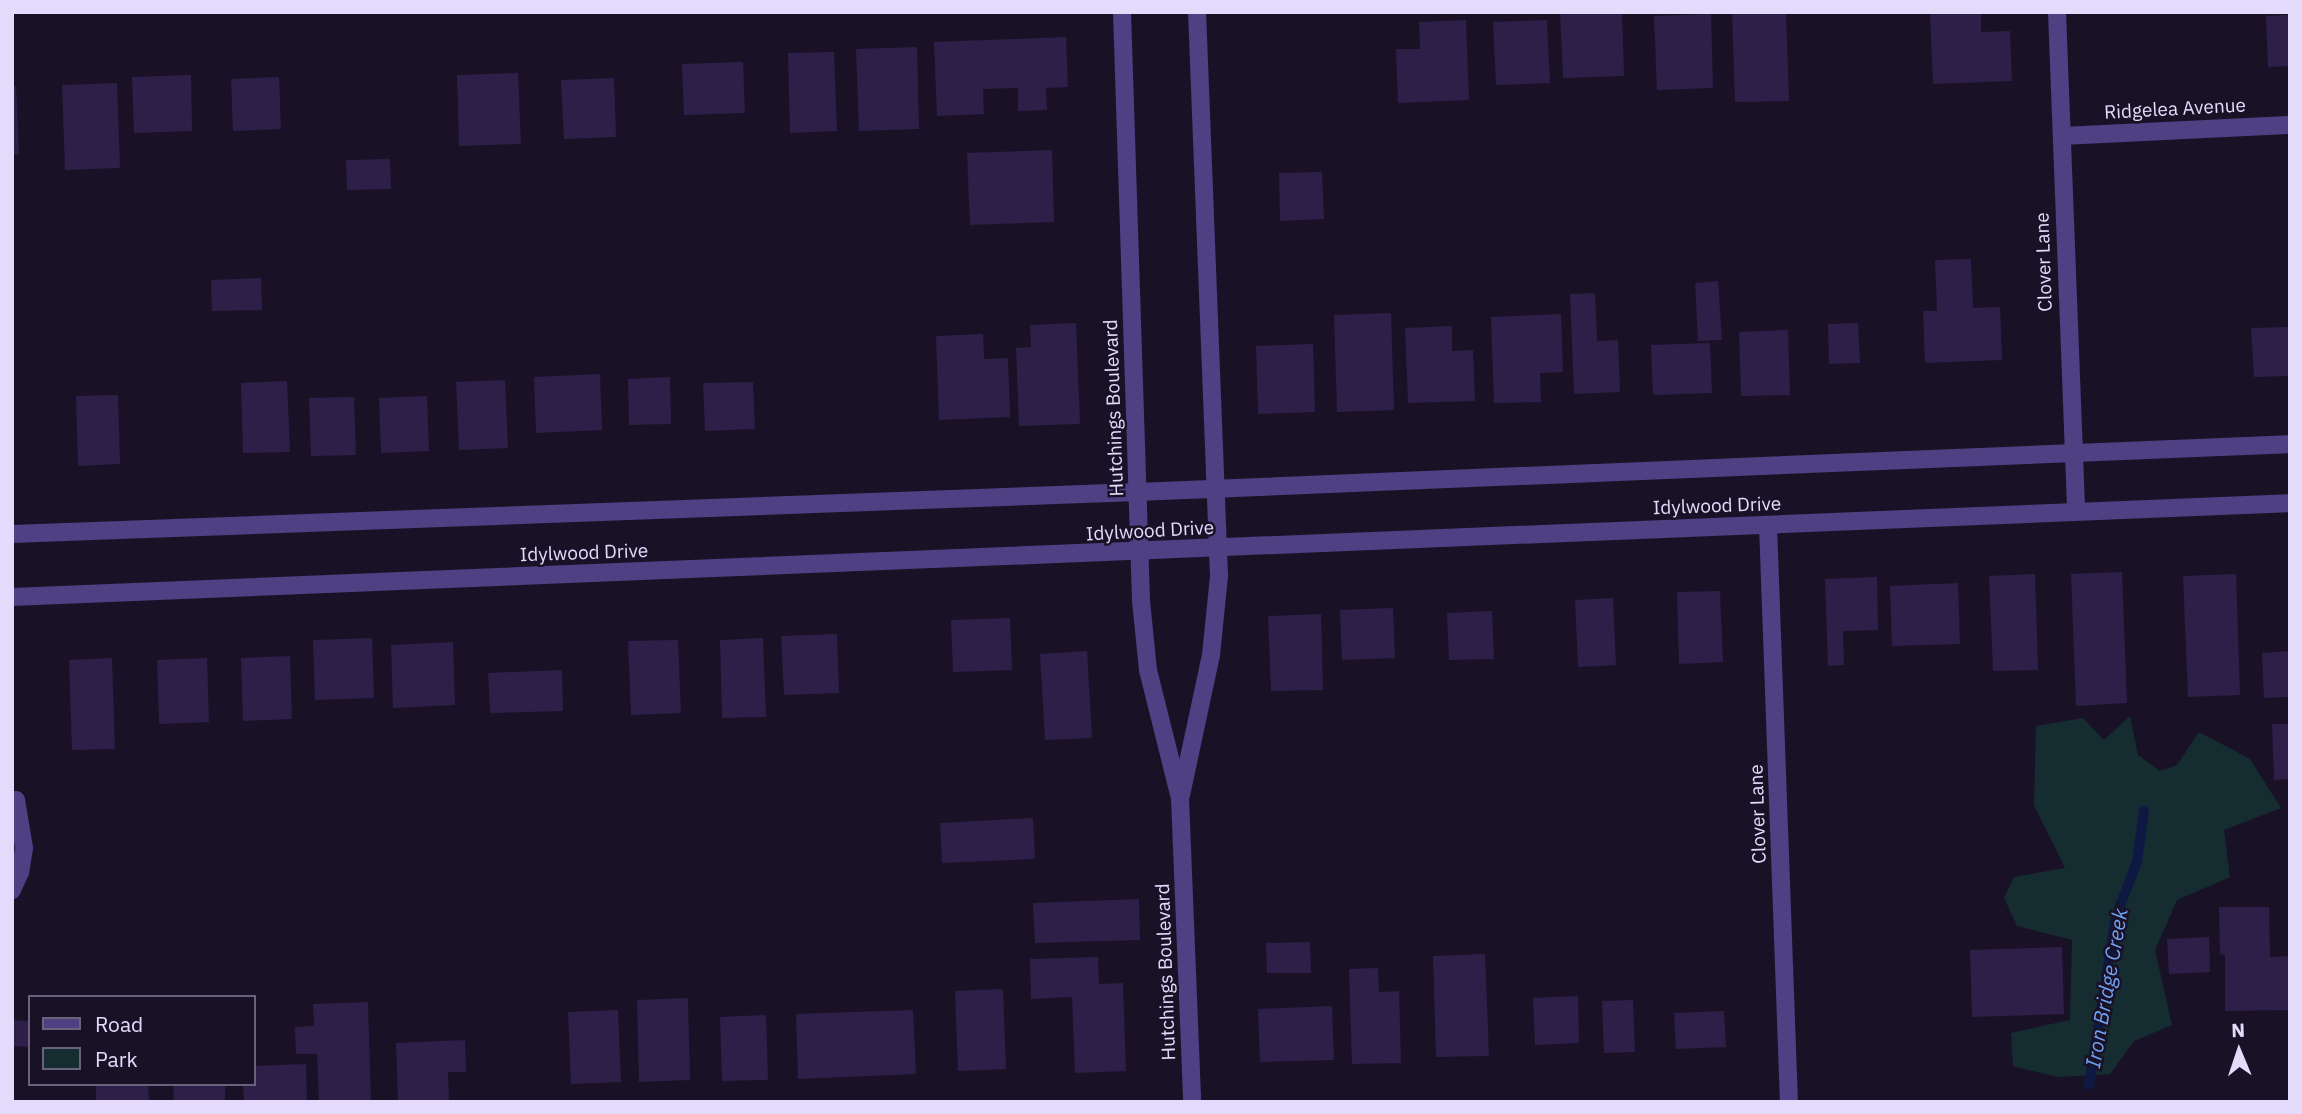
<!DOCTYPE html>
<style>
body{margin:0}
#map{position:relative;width:2302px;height:1114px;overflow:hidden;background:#191227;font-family:"IBM Plex Sans",sans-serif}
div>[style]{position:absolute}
.green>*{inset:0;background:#152d31}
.stream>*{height:10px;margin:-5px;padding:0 5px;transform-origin:5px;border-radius:5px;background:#0e1943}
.building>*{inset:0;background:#2d1f47}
.minor>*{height:18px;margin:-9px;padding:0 9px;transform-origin:9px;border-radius:9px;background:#4d4083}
span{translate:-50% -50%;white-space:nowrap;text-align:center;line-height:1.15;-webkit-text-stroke:5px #191227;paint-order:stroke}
.street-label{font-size:19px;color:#e3dafc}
.water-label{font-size:21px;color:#6fa2f5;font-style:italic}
.frame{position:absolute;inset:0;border:14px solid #e3dafc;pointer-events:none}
.legend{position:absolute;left:28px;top:995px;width:228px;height:91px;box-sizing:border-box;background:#191227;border:2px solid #6a627c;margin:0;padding:9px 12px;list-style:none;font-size:21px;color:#e3dafc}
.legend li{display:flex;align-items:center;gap:14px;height:35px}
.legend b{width:35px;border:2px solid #6a627c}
.north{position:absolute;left:2204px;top:1016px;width:70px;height:70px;-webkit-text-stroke:5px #191227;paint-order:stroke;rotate:358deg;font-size:19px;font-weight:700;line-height:28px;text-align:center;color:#e3dafc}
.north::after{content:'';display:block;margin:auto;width:24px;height:32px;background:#e3dafc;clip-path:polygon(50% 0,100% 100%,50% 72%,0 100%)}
</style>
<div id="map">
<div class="green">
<div style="clip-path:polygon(2130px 716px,2138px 755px,2160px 771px,2177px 765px,2199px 732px,2250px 759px,2281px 808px,2224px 830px,2230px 877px,2177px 900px,2155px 950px,2172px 1025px,2134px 1041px,2110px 1074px,2058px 1077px,2013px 1066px,2011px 1033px,2070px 1020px,2072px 940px,2017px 926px,2004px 898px,2014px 877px,2065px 868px,2034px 805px,2036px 726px,2083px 718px,2104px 740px)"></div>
</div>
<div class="stream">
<div style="left:2089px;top:1085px;width:171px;rotate:-80.9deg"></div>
<div style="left:2116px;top:916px;width:58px;rotate:-68.7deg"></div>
<div style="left:2137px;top:862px;width:52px;rotate:-82.3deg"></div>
</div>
<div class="building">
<div style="clip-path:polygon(1560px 12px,1622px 12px,1624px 76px,1563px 78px)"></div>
<div style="clip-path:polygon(1732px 12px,1786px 12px,1789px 101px,1735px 102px)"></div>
<div style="clip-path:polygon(1930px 12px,1981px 12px,1981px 32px,2010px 31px,2012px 81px,1933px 84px)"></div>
<div style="clip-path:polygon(1711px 14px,1713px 88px,1657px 90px,1654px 16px)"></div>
<div style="clip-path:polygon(2290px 15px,2290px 66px,2268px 67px,2266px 16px)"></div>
<div style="clip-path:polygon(1466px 20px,1469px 100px,1398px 103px,1396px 49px,1420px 49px,1419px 22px)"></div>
<div style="clip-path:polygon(1547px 20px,1550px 83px,1496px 85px,1493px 22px)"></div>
<div style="clip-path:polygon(1066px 37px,1068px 87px,1046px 88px,1047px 110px,1018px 111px,1018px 88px,983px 89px,984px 114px,937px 116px,934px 42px)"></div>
<div style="clip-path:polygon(917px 47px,919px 129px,859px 131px,856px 49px)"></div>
<div style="clip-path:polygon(834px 52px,837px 131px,790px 133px,788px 53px)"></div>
<div style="clip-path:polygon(743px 62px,745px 113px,684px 115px,682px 64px)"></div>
<div style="clip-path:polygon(518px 73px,521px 144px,459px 146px,457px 75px)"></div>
<div style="clip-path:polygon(191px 75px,192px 131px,134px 133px,132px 77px)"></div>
<div style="clip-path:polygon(279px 77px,281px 129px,233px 131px,231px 79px)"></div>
<div style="clip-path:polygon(614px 78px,616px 137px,564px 139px,561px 80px)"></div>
<div style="clip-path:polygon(117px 83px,120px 168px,65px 170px,62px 85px)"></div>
<div style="clip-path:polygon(12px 86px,16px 86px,19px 154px,12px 155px)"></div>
<div style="clip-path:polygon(1052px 150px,1054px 222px,970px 225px,967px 153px)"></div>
<div style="clip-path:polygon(390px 159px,391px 189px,347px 190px,346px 160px)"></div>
<div style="clip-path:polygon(1322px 172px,1324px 219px,1280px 221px,1279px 173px)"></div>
<div style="clip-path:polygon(1971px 259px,1973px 308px,2000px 307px,2002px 360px,1925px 363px,1923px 311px,1937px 311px,1935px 260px)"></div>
<div style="clip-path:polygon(261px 278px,262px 310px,212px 311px,211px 280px)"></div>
<div style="clip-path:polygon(1718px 281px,1722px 340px,1698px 341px,1695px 283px)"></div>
<div style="clip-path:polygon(1595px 293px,1597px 341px,1618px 340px,1620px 392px,1574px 394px,1570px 294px)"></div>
<div style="clip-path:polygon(1391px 313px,1394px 410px,1337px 412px,1334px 315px)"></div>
<div style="clip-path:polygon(1561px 314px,1563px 372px,1540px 373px,1541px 402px,1494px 403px,1491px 317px)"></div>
<div style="clip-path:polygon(1076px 323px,1080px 424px,1019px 426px,1016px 348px,1031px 347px,1030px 325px)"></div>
<div style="clip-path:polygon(1858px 323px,1860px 363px,1829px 364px,1828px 324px)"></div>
<div style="clip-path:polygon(1452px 326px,1452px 351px,1473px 350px,1475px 401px,1408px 403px,1405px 328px)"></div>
<div style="clip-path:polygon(2290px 327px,2290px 376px,2254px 377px,2251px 328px)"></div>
<div style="clip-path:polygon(1788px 330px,1790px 395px,1741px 396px,1739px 332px)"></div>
<div style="clip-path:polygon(983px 334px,984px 359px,1008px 358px,1010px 417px,939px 420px,936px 336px)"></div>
<div style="clip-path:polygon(1710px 343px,1712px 393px,1653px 395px,1651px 345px)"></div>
<div style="clip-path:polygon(1313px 344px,1315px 412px,1258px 414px,1256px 346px)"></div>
<div style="clip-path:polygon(600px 374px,602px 430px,536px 433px,534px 377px)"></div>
<div style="clip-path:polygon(670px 377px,671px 424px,629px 425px,628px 379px)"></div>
<div style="clip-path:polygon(505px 380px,508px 448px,459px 450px,456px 382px)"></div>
<div style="clip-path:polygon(287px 381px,290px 452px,243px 453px,241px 383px)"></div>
<div style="clip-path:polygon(753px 382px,755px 429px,705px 431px,703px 383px)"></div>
<div style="clip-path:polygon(118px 395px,120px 464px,78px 466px,76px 396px)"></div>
<div style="clip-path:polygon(427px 396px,429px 451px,381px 453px,379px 398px)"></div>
<div style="clip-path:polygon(354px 397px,356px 455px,311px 456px,309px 398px)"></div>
<div style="clip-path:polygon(2122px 572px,2127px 703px,2076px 706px,2071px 574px)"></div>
<div style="clip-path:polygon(2035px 574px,2038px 670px,1993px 671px,1989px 576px)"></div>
<div style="clip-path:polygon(2236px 574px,2240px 695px,2188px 697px,2183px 576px)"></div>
<div style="clip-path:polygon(1877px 577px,1878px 630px,1843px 631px,1844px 665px,1828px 666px,1825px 579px)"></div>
<div style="clip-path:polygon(1958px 583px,1960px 644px,1892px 646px,1890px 586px)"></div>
<div style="clip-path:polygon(1720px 591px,1723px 662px,1679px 664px,1677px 592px)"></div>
<div style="clip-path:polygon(1613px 598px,1616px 665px,1578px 667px,1575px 600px)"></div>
<div style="clip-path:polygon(1393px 608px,1395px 658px,1342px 660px,1340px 610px)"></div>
<div style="clip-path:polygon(1492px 611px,1494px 659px,1449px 660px,1447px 613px)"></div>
<div style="clip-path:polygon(1321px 614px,1323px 690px,1271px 691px,1268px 616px)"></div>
<div style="clip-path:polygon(1010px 618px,1012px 670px,953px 672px,951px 620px)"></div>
<div style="clip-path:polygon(837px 634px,839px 693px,784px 695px,781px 636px)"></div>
<div style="clip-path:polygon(372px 638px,374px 698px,315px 700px,313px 640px)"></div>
<div style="clip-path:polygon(763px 638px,766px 717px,722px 718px,720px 640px)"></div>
<div style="clip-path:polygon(678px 640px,681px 713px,631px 715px,628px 641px)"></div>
<div style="clip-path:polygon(453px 642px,455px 705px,393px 708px,391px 645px)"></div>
<div style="clip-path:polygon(1087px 651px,1092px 738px,1045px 740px,1040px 654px)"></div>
<div style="clip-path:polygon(2290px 651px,2290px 697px,2264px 698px,2262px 653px)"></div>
<div style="clip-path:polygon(290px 656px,292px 719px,243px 721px,241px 658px)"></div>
<div style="clip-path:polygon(112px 658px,115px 749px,72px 750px,69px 660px)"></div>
<div style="clip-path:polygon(207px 658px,209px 722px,159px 724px,157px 660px)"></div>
<div style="clip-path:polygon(562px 670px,563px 711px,490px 713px,488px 673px)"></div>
<div style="clip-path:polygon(2272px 724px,2290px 724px,2290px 779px,2274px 780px)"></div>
<div style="clip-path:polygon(1033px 818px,1035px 859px,942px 863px,940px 823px)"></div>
<div style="clip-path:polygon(1139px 899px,1140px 940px,1035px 943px,1033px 903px)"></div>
<div style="clip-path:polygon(2219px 907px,2269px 907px,2270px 957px,2290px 956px,2290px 1010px,2225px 1011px,2225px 955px,2220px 954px)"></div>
<div style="clip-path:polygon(2209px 937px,2210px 972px,2169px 974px,2167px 939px)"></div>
<div style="clip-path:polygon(1310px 942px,1311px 973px,1267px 973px,1266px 943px)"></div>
<div style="clip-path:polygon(2062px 947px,2064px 1014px,1972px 1017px,1970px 950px)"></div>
<div style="clip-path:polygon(1485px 954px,1489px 1056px,1436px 1057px,1433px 956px)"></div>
<div style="clip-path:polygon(1098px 957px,1099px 984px,1123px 983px,1126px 1071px,1075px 1073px,1072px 997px,1031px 999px,1030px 959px)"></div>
<div style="clip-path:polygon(1378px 968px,1379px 992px,1399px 991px,1401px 1063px,1352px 1064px,1349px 969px)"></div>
<div style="clip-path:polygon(1003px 989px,1006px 1069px,958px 1071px,955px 991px)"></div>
<div style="clip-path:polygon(1578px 996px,1579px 1043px,1535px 1045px,1533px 998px)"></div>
<div style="clip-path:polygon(688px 998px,690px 1080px,639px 1082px,637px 1000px)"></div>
<div style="clip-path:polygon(1633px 1000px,1635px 1052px,1604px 1053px,1602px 1001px)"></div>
<div style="clip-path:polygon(368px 1002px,371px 1102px,319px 1102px,317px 1054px,296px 1054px,295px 1027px,314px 1026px,313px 1004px)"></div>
<div style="clip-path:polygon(1332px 1006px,1334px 1060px,1260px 1062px,1258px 1009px)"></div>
<div style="clip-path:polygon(618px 1010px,621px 1082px,571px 1084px,568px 1012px)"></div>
<div style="clip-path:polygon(913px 1010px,916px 1074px,798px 1079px,796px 1014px)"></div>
<div style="clip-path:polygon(1724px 1011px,1726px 1047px,1676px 1049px,1674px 1013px)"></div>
<div style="clip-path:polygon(766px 1015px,768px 1080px,722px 1081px,720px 1017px)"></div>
<div style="clip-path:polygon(12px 1020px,30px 1021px,30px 1047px,12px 1046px)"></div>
<div style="clip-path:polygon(465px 1040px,466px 1072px,448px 1072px,449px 1102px,398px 1102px,396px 1043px)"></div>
<div style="clip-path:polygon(306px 1064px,307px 1102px,244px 1102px,243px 1084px,254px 1084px,254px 1066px)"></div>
<div style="clip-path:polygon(96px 1084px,148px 1084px,149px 1102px,96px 1102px)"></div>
<div style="clip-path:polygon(173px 1084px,225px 1084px,225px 1102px,174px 1102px)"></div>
</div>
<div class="minor">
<div style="left:1122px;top:12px;width:589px;rotate:88.15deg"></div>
<div style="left:1141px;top:601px;width:69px;rotate:84.2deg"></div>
<div style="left:1148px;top:670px;width:132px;rotate:76deg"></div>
<div style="left:1180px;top:798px;width:304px;rotate:87.7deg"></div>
<div style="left:2057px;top:12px;width:498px;rotate:87.8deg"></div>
<div style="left:2062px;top:136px;width:228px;rotate:-2.8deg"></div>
<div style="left:1768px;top:525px;width:577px;rotate:87.92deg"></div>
<div style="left:12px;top:534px;width:1126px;rotate:-2.14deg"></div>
<div style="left:1137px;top:492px;width:1154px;rotate:-2.38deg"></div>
<div style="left:12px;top:597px;width:2280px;rotate:-2.36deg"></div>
<div style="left:1181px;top:795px;width:143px;rotate:-77.9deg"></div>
<div style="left:1211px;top:655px;width:79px;rotate:-84.2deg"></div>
<div style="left:1219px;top:576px;width:564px;rotate:-92.23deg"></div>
<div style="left:12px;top:800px;width:4px"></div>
<div style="left:16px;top:800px;width:49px;rotate:80.5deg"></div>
<div style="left:24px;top:848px;width:24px;rotate:99deg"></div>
<div style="left:20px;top:872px;width:20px;rotate:114deg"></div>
</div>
<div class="street-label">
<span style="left:2175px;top:109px;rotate:-3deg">Ridgelea Avenue</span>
<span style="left:2044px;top:262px;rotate:-92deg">Clover Lane</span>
<span style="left:1114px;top:408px;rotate:-92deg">Hutchings Boulevard</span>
<span style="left:1717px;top:506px;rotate:-2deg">Idylwood Drive</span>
<span style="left:1150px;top:531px;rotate:-3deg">Idylwood Drive</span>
<span style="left:584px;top:553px;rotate:-2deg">Idylwood Drive</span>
<span style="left:1758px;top:814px;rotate:-92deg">Clover Lane</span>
<span style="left:1166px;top:972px;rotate:-92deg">Hutchings Boulevard</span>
</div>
<div class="water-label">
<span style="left:2106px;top:988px;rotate:-80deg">Iron Bridge Creek</span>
</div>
<div class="frame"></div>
<ul class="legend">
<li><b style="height:9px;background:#4d4083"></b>Road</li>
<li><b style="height:19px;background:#152d31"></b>Park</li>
</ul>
<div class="north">N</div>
</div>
